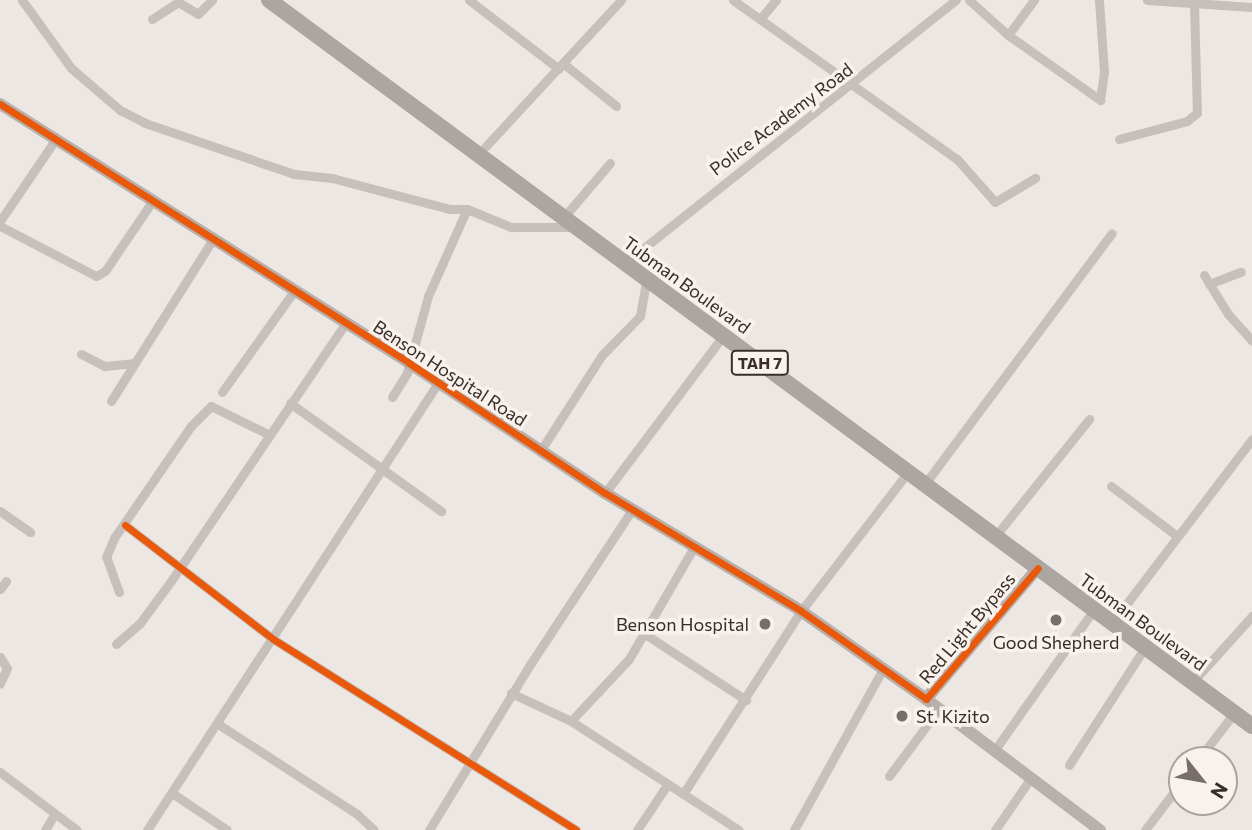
<!DOCTYPE html>
<style>
body{margin:0}
#map{position:relative;width:1252px;height:830px;overflow:hidden;background:#ede7e3;font-family:Commissioner,sans-serif}
div>[style]{position:absolute}
.street>*{height:9px;margin:-4.5px;padding:0 4.5px;transform-origin:4.5px;border-radius:4.5px;background:#c6bfbb}
.secondary>*{height:12px;margin:-6px;padding:0 6px;transform-origin:6px;border-radius:6px;background:#b7b0ac}
.highway>*{height:16px;margin:-8px;padding:0 8px;transform-origin:8px;border-radius:8px;background:#aca6a2}
.cycleway>*{height:7px;margin:-3.5px;padding:0 3.5px;transform-origin:3.5px;border-radius:3.5px;background:#e8590c}
.dots>*{width:19px;height:19px;translate:-50% -50%;box-sizing:border-box;border:4px solid #f9f1eb;border-radius:50%}
span{translate:-50% -50%;white-space:nowrap;text-align:center;line-height:1.15;-webkit-text-stroke:7px #f9f1eb;paint-order:stroke}
.shield-label span{padding:2px 5px;background:#f9f1eb;border:2px solid;border-radius:5px;-webkit-text-stroke-width:0}
.shield-label{font-size:16px;color:#372d2a;font-weight:700}
.street-label{font-size:18px;color:#372d2a}
.poi-label{font-size:18px;color:#372d2a}
.right{translate:-100% -50%;text-align:right}
.left{translate:0 -50%;text-align:left}
.north{position:absolute;left:1168px;top:746px;width:70px;height:70px;box-sizing:border-box;background:#f9f1eb;border:2px solid #aba39e;border-radius:50%;rotate:121deg;font-size:19px;font-weight:700;line-height:28px;text-align:center;color:#372d2a}
.north::after{content:'';display:block;margin:auto;width:24px;height:32px;background:#776e6b;clip-path:polygon(50% 0,100% 100%,50% 72%,0 100%)}
</style>
<div id="map">
<div class="street">
<div style="left:22px;top:0;width:84px;rotate:54.2deg"></div>
<div style="left:71px;top:68px;width:65px;rotate:40.6deg"></div>
<div style="left:120px;top:110px;width:28px;rotate:27deg"></div>
<div style="left:145px;top:123px;width:157px;rotate:18.9deg"></div>
<div style="left:294px;top:174px;width:38px;rotate:6deg"></div>
<div style="left:332px;top:178px;width:121px;rotate:14.8deg"></div>
<div style="left:449px;top:209px;width:18px"></div>
<div style="left:467px;top:209px;width:48px;rotate:22.2deg"></div>
<div style="left:511px;top:227px;width:61px"></div>
<div style="left:469px;top:0;width:113px;rotate:37.5deg"></div>
<div style="left:733px;top:0;width:275px;rotate:35.4deg"></div>
<div style="left:957px;top:159px;width:57px;rotate:48.5deg"></div>
<div style="left:995px;top:202px;width:47px;rotate:-31deg"></div>
<div style="left:969px;top:0;width:52px;rotate:41.9deg"></div>
<div style="left:1008px;top:35px;width:113px;rotate:35.2deg"></div>
<div style="left:1100px;top:100px;width:28px;rotate:-82deg"></div>
<div style="left:1104px;top:72px;width:72px;rotate:-94deg"></div>
<div style="left:1147px;top:0;width:105px;rotate:3.8deg"></div>
<div style="left:152px;top:19px;width:31px;rotate:-33deg"></div>
<div style="left:178px;top:2px;width:23px;rotate:31deg"></div>
<div style="left:198px;top:14px;width:20px;rotate:-45deg"></div>
<div style="left:760px;top:19px;width:25px;rotate:-50deg"></div>
<div style="left:1008px;top:35px;width:44px;rotate:-53.4deg"></div>
<div style="left:564px;top:64px;width:67px;rotate:38.9deg"></div>
<div style="left:1119px;top:139px;width:70px;rotate:-14.8deg"></div>
<div style="left:1187px;top:121px;width:13px;rotate:-39deg"></div>
<div style="left:1197px;top:113px;width:109px;rotate:-91.6deg"></div>
<div style="left:485px;top:147px;width:200px;rotate:-47.2deg"></div>
<div style="left:569px;top:211px;width:63px;rotate:-49.5deg"></div>
<div style="left:0;top:221px;width:98px;rotate:-55.8deg"></div>
<div style="left:0;top:226px;width:108px;rotate:27.5deg"></div>
<div style="left:96px;top:276px;width:10px;rotate:-29deg"></div>
<div style="left:105px;top:271px;width:86px;rotate:-55.9deg"></div>
<div style="left:625px;top:263px;width:423px;rotate:-38.5deg"></div>
<div style="left:1204px;top:275px;width:46px;rotate:58.4deg"></div>
<div style="left:1228px;top:314px;width:36px;rotate:48deg"></div>
<div style="left:1209px;top:284px;width:34px;rotate:-21deg"></div>
<div style="left:81px;top:354px;width:27px;rotate:27deg"></div>
<div style="left:105px;top:366px;width:30px;rotate:-6deg"></div>
<div style="left:222px;top:392px;width:124px;rotate:-54.5deg"></div>
<div style="left:392px;top:397px;width:28px;rotate:-58deg"></div>
<div style="left:407px;top:373px;width:80px;rotate:-74.7deg"></div>
<div style="left:428px;top:296px;width:95px;rotate:-65.9deg"></div>
<div style="left:111px;top:401px;width:191px;rotate:-57.8deg"></div>
<div style="left:290px;top:403px;width:186px;rotate:35.6deg"></div>
<div style="left:541px;top:450px;width:113px;rotate:-57.3deg"></div>
<div style="left:602px;top:355px;width:54px;rotate:-45.7deg"></div>
<div style="left:640px;top:316px;width:39px;rotate:-80deg"></div>
<div style="left:930px;top:477px;width:304px;rotate:-53.3deg"></div>
<div style="left:1111px;top:486px;width:83px;rotate:37.1deg"></div>
<div style="left:605px;top:493px;width:196px;rotate:-53.1deg"></div>
<div style="left:0;top:511px;width:37px;rotate:35deg"></div>
<div style="left:125px;top:525px;width:187px;rotate:37.6deg"></div>
<div style="left:273px;top:639px;width:358px;rotate:32.2deg"></div>
<div style="left:1001px;top:529px;width:141px;rotate:-51.3deg"></div>
<div style="left:0;top:589px;width:10px;rotate:-53deg"></div>
<div style="left:119px;top:592px;width:37px;rotate:-110deg"></div>
<div style="left:106px;top:557px;width:21px;rotate:-67deg"></div>
<div style="left:114px;top:538px;width:136px;rotate:-55.5deg"></div>
<div style="left:191px;top:426px;width:28px;rotate:-45deg"></div>
<div style="left:211px;top:406px;width:64px;rotate:26.2deg"></div>
<div style="left:1118px;top:615px;width:221px;rotate:-52.7deg"></div>
<div style="left:645px;top:634px;width:121px;rotate:33.2deg"></div>
<div style="left:116px;top:644px;width:32px;rotate:-41deg"></div>
<div style="left:140px;top:623px;width:52px;rotate:-53.6deg"></div>
<div style="left:171px;top:581px;width:310px;rotate:-55.9deg"></div>
<div style="left:0;top:657px;width:13px;rotate:58deg"></div>
<div style="left:7px;top:668px;width:17px;rotate:114deg"></div>
<div style="left:1198px;top:676px;width:81px;rotate:-48deg"></div>
<div style="left:511px;top:693px;width:66px;rotate:25deg"></div>
<div style="left:571px;top:721px;width:200px;rotate:33deg"></div>
<div style="left:571px;top:721px;width:85px;rotate:-46.9deg"></div>
<div style="left:629px;top:659px;width:129px;rotate:-59.9deg"></div>
<div style="left:218px;top:724px;width:166px;rotate:32.9deg"></div>
<div style="left:357px;top:814px;width:23px;rotate:43deg"></div>
<div style="left:994px;top:751px;width:174px;rotate:-54.8deg"></div>
<div style="left:1198px;top:760px;width:59px;rotate:-52.5deg"></div>
<div style="left:1069px;top:765px;width:140px;rotate:-57.2deg"></div>
<div style="left:0;top:772px;width:96px;rotate:37deg"></div>
<div style="left:889px;top:776px;width:84px;rotate:-53.3deg"></div>
<div style="left:172px;top:793px;width:66px;rotate:33.9deg"></div>
<div style="left:683px;top:794px;width:218px;rotate:-57.2deg"></div>
<div style="left:801px;top:611px;width:175px;rotate:-52.4deg"></div>
<div style="left:45px;top:830px;width:17px;rotate:-59deg"></div>
<div style="left:147px;top:830px;width:533px;rotate:-56.94deg"></div>
<div style="left:429px;top:830px;width:196px;rotate:-58.6deg"></div>
<div style="left:531px;top:663px;width:183px;rotate:-56.6deg"></div>
<div style="left:637px;top:830px;width:54px;rotate:-56.3deg"></div>
<div style="left:794px;top:830px;width:184px;rotate:-61.1deg"></div>
<div style="left:995px;top:830px;width:62px;rotate:-55.5deg"></div>
<div style="left:1145px;top:830px;width:61px;rotate:-52.9deg"></div>
</div>
<div class="secondary">
<div style="left:0;top:104px;width:484px;rotate:32.3deg"></div>
<div style="left:409px;top:363px;width:235px;rotate:33.6deg"></div>
<div style="left:605px;top:493px;width:229px;rotate:31deg"></div>
<div style="left:801px;top:611px;width:153px;rotate:35.1deg"></div>
<div style="left:926px;top:699px;width:172px;rotate:-49.5deg"></div>
<div style="left:926px;top:699px;width:218px;rotate:37deg"></div>
</div>
<div class="highway">
<div style="left:269px;top:0;width:1222px;rotate:36.45deg"></div>
</div>
<div class="cycleway">
<div style="left:0;top:104px;width:484px;rotate:32.3deg"></div>
<div style="left:409px;top:363px;width:235px;rotate:33.6deg"></div>
<div style="left:605px;top:493px;width:229px;rotate:31deg"></div>
<div style="left:801px;top:611px;width:153px;rotate:35.1deg"></div>
<div style="left:926px;top:699px;width:172px;rotate:-49.5deg"></div>
<div style="left:125px;top:525px;width:187px;rotate:37.6deg"></div>
<div style="left:273px;top:639px;width:358px;rotate:32.2deg"></div>
</div>
<div class="dots">
<div style="left:1056px;top:620px;background:#776e6b"></div>
<div style="left:765px;top:624px;background:#776e6b"></div>
<div style="left:902px;top:716px;background:#776e6b"></div>
</div>
<div class="shield-label">
<span style="left:760px;top:363px">TAH 7</span>
</div>
<div class="street-label">
<span style="left:781px;top:119px;rotate:-37deg">Police Academy Road</span>
<span style="left:687px;top:285px;rotate:36deg">Tubman Boulevard</span>
<span style="left:450px;top:373px;rotate:33deg">Benson Hospital Road</span>
<span style="left:1143px;top:622px;rotate:36deg">Tubman Boulevard</span>
<span style="left:967px;top:628px;rotate:-50deg">Red Light Bypass</span>
</div>
<div class="poi-label">
<span class="right" style="left:749px;top:624px">Benson Hospital</span>
<span style="left:1056px;top:642px">Good Shepherd</span>
<span class="left" style="left:916px;top:716px">St. Kizito</span>
</div>
<div class="north">N</div>
</div>
